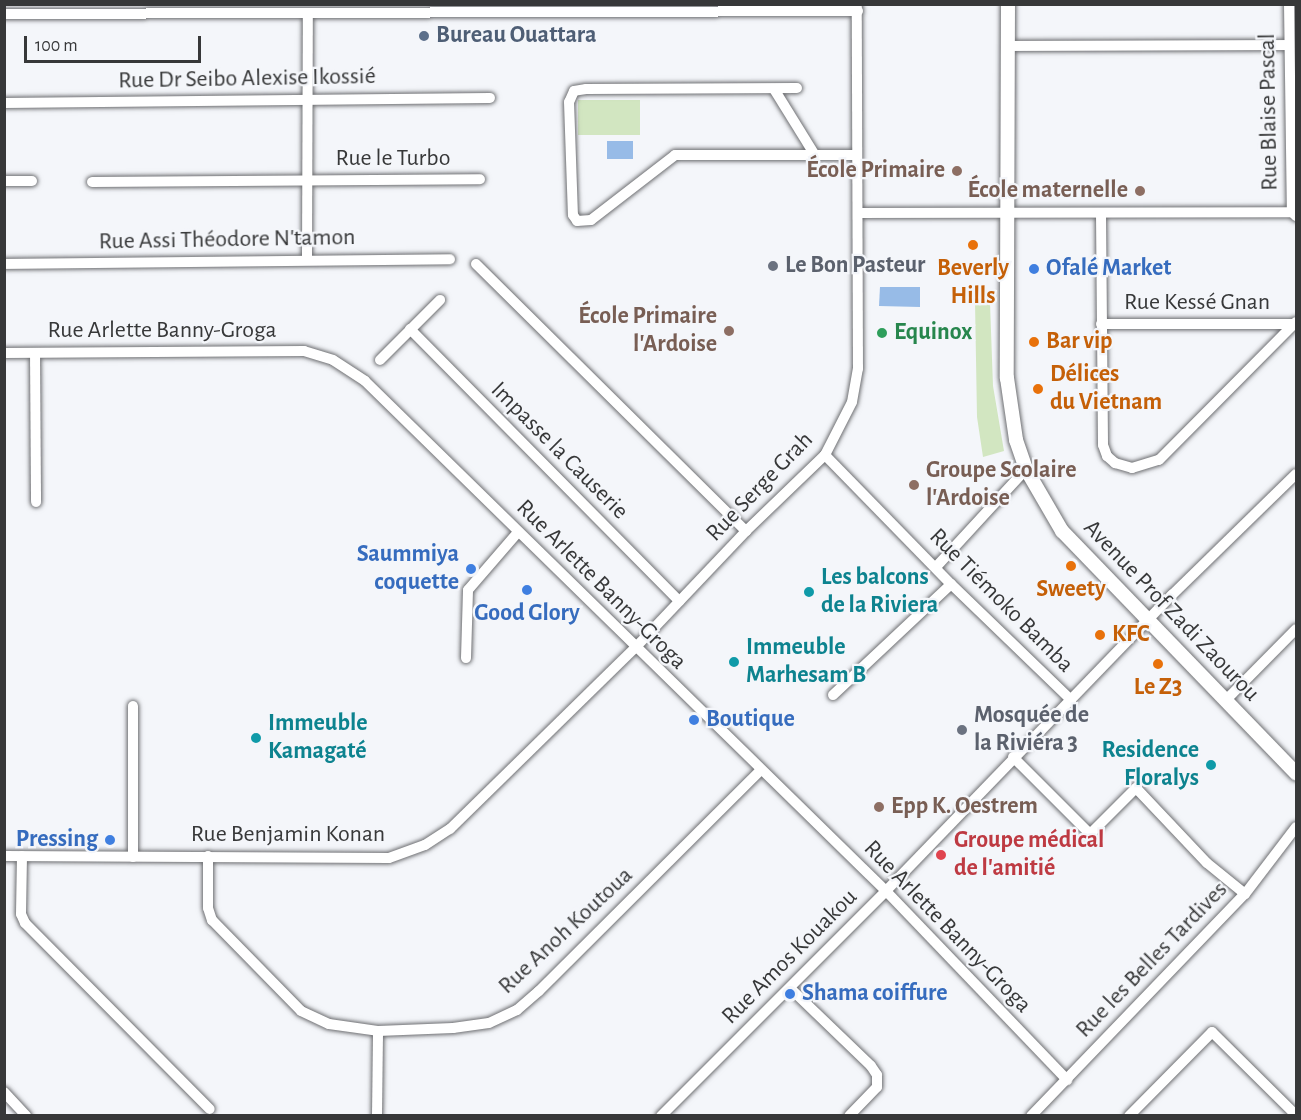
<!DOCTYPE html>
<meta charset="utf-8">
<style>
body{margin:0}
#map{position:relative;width:1301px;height:1120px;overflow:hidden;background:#f4f6fa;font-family:"Alegreya Sans",sans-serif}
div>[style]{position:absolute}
.green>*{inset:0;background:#d2e6c1}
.water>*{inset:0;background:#97bbe7}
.roads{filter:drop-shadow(0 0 2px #6e6f72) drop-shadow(0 0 2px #6e6f72)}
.street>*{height:10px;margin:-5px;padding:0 5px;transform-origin:5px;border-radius:5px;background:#fff}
.secondary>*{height:14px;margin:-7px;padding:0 7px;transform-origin:7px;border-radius:7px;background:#fff}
.dots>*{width:16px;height:16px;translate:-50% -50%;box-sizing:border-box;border:3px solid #f4f6fa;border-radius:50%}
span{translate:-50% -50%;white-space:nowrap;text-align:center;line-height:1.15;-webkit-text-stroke:4.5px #f4f6fa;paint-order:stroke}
.service-label{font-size:24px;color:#4e5e75;font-weight:700}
.left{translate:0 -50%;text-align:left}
.street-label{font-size:24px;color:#373839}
.education-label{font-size:24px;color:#785e54;font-weight:700}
.right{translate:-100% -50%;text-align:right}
.worship-label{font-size:24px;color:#5b616d;font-weight:700}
.food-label{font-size:24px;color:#c56008;font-weight:700}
.shop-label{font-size:24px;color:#366cbe;font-weight:700}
.leisure-label{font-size:24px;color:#27864d;font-weight:700}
.culture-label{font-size:24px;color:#0d838f;font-weight:700}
.health-label{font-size:24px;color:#be3a42;font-weight:700}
.frame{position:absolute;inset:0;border:6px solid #373839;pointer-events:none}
.scale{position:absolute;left:24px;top:36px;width:177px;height:27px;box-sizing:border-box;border:3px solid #373839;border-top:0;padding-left:8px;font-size:18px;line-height:21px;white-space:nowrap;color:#373839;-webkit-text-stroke:4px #f4f6fa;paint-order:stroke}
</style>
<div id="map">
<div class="green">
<div style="clip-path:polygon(578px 100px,640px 100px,640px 135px,578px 135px)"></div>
<div style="clip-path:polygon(975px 302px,990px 303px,993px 386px,1004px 451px,983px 457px,977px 417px)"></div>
</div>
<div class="water">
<div style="clip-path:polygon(607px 141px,633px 141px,633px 159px,607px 159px)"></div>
<div style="clip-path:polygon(880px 287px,920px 287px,920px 307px,879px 306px)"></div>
</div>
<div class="roads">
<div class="street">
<div style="left:1289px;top:4px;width:208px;rotate:89.2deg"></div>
<div style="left:1292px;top:212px;width:6px;rotate:45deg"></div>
<div style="left:4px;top:14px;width:854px;rotate:-0.2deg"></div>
<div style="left:1008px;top:46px;width:280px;rotate:-0.2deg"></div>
<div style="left:797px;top:88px;width:211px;rotate:179.7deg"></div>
<div style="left:586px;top:89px;width:12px;rotate:171deg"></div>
<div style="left:574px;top:91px;width:12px;rotate:114deg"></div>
<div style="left:569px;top:102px;width:113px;rotate:88deg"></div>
<div style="left:573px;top:215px;width:7px;rotate:56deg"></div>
<div style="left:577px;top:221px;width:14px;rotate:-4deg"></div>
<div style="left:591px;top:220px;width:106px;rotate:-37.7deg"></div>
<div style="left:675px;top:155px;width:182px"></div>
<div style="left:774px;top:89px;width:78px;rotate:58.2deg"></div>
<div style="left:4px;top:103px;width:486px;rotate:-0.6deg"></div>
<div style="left:4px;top:181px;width:28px"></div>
<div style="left:92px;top:182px;width:388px;rotate:-0.4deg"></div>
<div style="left:858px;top:213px;width:434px;rotate:-0.1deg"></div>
<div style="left:1101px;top:214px;width:231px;rotate:89.5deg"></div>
<div style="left:1103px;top:445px;width:12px;rotate:70deg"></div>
<div style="left:1107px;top:456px;width:11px;rotate:41deg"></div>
<div style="left:1115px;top:463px;width:18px;rotate:16deg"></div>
<div style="left:1132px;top:468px;width:28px;rotate:-17deg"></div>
<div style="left:1159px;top:460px;width:194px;rotate:-45.2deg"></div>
<div style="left:307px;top:260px;width:247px;rotate:-89.8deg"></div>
<div style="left:4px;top:264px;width:446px;rotate:-0.6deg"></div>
<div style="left:476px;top:264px;width:380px;rotate:44.7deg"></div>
<div style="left:1101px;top:324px;width:193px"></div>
<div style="left:410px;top:329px;width:383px;rotate:45.3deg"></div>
<div style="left:4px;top:353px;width:300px;rotate:-0.4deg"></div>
<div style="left:304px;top:351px;width:30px;rotate:17deg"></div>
<div style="left:333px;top:360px;width:38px;rotate:33deg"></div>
<div style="left:365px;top:381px;width:729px;rotate:44.39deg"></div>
<div style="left:886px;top:891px;width:262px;rotate:46.2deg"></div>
<div style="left:35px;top:353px;width:149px;rotate:89.6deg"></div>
<div style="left:380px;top:360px;width:85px;rotate:-45deg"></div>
<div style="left:825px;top:455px;width:180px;rotate:45.7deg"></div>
<div style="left:951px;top:584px;width:167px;rotate:44deg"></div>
<div style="left:936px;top:567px;width:133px;rotate:-47.4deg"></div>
<div style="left:466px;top:658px;width:68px;rotate:-88.3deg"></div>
<div style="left:468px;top:590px;width:77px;rotate:-49.2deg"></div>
<div style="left:833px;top:695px;width:162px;rotate:-43.2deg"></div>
<div style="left:1227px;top:699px;width:98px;rotate:-45.4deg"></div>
<div style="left:1013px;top:757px;width:109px;rotate:45deg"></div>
<div style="left:1090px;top:834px;width:65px;rotate:-45deg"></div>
<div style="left:1136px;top:788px;width:103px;rotate:46.6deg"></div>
<div style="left:1207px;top:863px;width:49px;rotate:39.2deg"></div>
<div style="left:4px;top:856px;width:385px;rotate:0.3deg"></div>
<div style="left:389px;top:858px;width:38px;rotate:-20deg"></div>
<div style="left:425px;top:845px;width:30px;rotate:-33deg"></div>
<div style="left:450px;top:829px;width:259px;rotate:-44.4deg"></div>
<div style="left:635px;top:648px;width:161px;rotate:-46.5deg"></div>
<div style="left:746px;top:531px;width:110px;rotate:-43.9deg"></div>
<div style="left:825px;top:455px;width:59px;rotate:-63deg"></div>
<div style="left:852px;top:402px;width:34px;rotate:-80deg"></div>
<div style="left:858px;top:369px;width:365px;rotate:-90.2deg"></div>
<div style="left:22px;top:856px;width:58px;rotate:91deg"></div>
<div style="left:21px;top:914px;width:10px;rotate:66deg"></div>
<div style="left:25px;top:923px;width:262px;rotate:45.2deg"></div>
<div style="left:208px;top:856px;width:52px;rotate:90deg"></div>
<div style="left:208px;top:908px;width:13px;rotate:72deg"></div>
<div style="left:212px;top:920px;width:127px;rotate:45.6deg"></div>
<div style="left:301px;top:1011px;width:31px;rotate:25deg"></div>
<div style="left:329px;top:1024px;width:49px;rotate:8.1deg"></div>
<div style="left:378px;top:1031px;width:75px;rotate:-2.3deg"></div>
<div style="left:453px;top:1028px;width:36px;rotate:-8deg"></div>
<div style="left:489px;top:1023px;width:31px;rotate:-25deg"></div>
<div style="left:517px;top:1010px;width:29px;rotate:-41deg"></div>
<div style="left:539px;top:991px;width:312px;rotate:-44.9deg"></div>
<div style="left:133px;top:857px;width:151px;rotate:-90deg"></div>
<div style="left:790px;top:988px;width:112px;rotate:43.9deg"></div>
<div style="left:871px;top:1066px;width:11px;rotate:56deg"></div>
<div style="left:877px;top:1075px;width:12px;rotate:90deg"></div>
<div style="left:877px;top:1087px;width:40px;rotate:134deg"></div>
<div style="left:4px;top:1092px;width:33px;rotate:47deg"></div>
<div style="left:377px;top:1116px;width:85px;rotate:-89.3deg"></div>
<div style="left:661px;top:1116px;width:318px;rotate:-45deg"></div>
<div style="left:886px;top:891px;width:412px;rotate:-46deg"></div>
<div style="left:1172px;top:595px;width:173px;rotate:-44.3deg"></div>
<div style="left:1031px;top:1116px;width:308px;rotate:-46.1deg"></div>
<div style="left:1245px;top:894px;width:84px;rotate:-52.7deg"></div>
<div style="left:1129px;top:1116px;width:118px;rotate:-45.3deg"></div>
<div style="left:1212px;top:1032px;width:118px;rotate:44.7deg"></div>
</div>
<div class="secondary">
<div style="left:1008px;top:4px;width:374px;rotate:90.2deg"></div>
<div style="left:1007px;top:378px;width:63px;rotate:81.7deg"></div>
<div style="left:1016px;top:440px;width:31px;rotate:71deg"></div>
<div style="left:1026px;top:469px;width:72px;rotate:59.9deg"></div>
<div style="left:1062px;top:531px;width:337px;rotate:46deg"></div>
</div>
</div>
<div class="dots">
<div style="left:424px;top:36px;background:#5c6f8a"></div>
<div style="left:957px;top:171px;background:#8d6e63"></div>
<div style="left:1140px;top:191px;background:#8d6e63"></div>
<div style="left:973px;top:245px;background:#e8710a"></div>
<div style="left:773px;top:266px;background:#6b7280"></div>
<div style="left:1034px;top:269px;background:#3f7fe0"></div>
<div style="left:729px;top:331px;background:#8d6e63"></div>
<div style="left:882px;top:333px;background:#2e9e5b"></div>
<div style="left:1034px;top:342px;background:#e8710a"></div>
<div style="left:1038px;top:389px;background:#e8710a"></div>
<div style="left:914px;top:485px;background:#8d6e63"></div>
<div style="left:1071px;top:566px;background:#e8710a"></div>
<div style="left:471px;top:569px;background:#3f7fe0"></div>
<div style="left:527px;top:590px;background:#3f7fe0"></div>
<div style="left:809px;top:592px;background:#0f9aa8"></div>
<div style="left:1100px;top:635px;background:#e8710a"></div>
<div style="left:734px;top:662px;background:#0f9aa8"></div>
<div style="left:1158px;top:664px;background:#e8710a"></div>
<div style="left:694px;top:720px;background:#3f7fe0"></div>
<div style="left:962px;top:730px;background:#6b7280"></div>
<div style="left:256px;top:738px;background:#0f9aa8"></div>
<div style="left:1211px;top:765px;background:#0f9aa8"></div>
<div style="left:879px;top:807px;background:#8d6e63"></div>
<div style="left:110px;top:840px;background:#3f7fe0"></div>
<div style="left:941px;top:855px;background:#e0444e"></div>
<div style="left:790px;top:994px;background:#3f7fe0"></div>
</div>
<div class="service-label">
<span class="left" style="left:436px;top:36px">Bureau Ouattara</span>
</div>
<div class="street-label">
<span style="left:247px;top:79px;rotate:-1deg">Rue Dr Seibo Alexise Ikossié</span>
<span style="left:1269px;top:112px;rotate:-91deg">Rue Blaise Pascal</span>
<span style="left:393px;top:159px">Rue le Turbo</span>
<span style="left:227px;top:240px;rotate:-1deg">Rue Assi Théodore N'tamon</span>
<span style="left:1197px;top:303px">Rue Kessé Gnan</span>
<span style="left:162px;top:331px">Rue Arlette Banny-Groga</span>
<span style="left:559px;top:451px;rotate:45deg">Impasse la Causerie</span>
<span style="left:760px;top:487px;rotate:-46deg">Rue Serge Grah</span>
<span style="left:601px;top:585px;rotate:45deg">Rue Arlette Banny-Groga</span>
<span style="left:1001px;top:601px;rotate:45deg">Rue Tiémoko Bamba</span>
<span style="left:1171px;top:611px;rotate:46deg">Avenue Prof Zadi Zaourou</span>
<span style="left:288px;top:835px">Rue Benjamin Konan</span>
<span style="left:947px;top:927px;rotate:46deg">Rue Arlette Banny-Groga</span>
<span style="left:566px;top:931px;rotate:-43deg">Rue Anoh Koutoua</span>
<span style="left:790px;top:957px;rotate:-45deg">Rue Amos Kouakou</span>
<span style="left:1152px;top:960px;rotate:-46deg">Rue les Belles Tardives</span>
</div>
<div class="education-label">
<span class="right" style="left:945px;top:171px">École Primaire</span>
<span class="right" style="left:1128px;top:191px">École maternelle</span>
<span class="right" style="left:717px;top:331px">École Primaire<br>l'Ardoise</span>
<span class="left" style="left:926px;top:485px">Groupe Scolaire<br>l'Ardoise</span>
<span class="left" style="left:891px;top:807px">Epp K. Oestrem</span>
</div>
<div class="worship-label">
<span class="left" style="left:785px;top:266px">Le Bon Pasteur</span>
<span class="left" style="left:974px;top:730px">Mosquée de<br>la Riviéra 3</span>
</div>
<div class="food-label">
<span style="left:973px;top:283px">Beverly<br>Hills</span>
<span class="left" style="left:1046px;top:342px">Bar vip</span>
<span class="left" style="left:1050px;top:389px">Délices<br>du Vietnam</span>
<span style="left:1071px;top:590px">Sweety</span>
<span class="left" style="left:1112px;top:635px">KFC</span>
<span style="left:1158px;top:688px">Le Z3</span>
</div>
<div class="shop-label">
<span class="left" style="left:1046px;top:269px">Ofalé Market</span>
<span class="right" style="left:459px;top:569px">Saummiya<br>coquette</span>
<span style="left:527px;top:614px">Good Glory</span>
<span class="left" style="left:706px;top:720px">Boutique</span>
<span class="right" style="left:98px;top:840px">Pressing</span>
<span class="left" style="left:802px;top:994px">Shama coiffure</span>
</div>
<div class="leisure-label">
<span class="left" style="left:894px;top:333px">Equinox</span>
</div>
<div class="culture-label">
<span class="left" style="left:821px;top:592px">Les balcons<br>de la Riviera</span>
<span class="left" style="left:746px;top:662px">Immeuble<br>Marhesam B</span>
<span class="left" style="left:268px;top:738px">Immeuble<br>Kamagaté</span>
<span class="right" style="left:1199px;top:765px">Residence<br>Floralys</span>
</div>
<div class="health-label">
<span class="left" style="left:954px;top:855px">Groupe médical<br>de l'amitié</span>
</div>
<div class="frame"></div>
<div class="scale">100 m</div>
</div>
